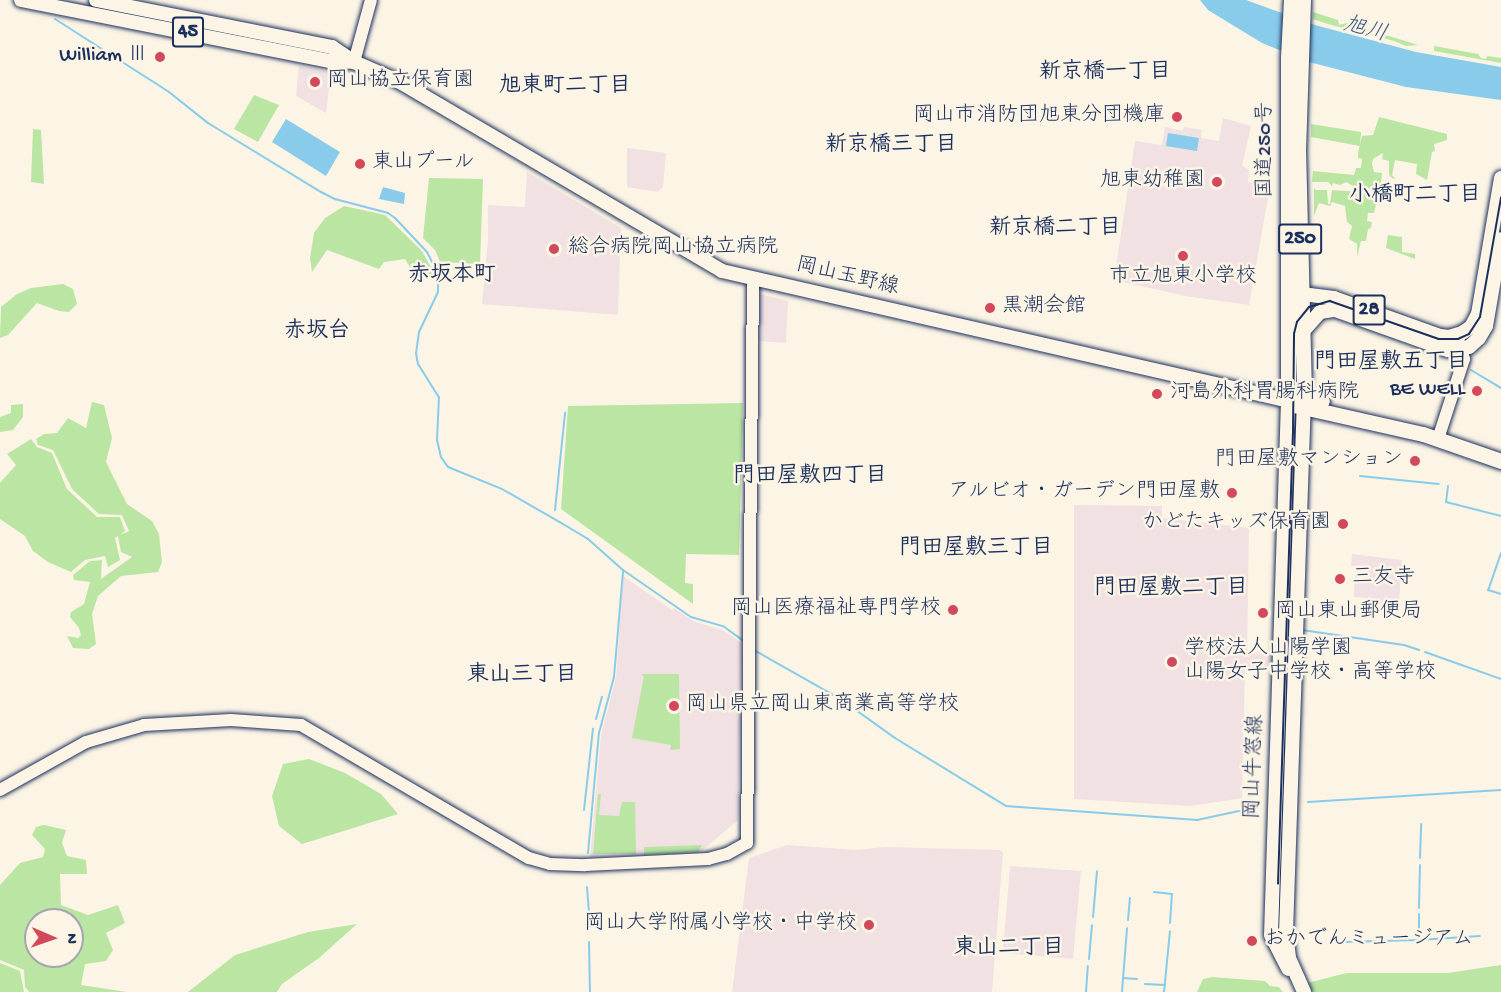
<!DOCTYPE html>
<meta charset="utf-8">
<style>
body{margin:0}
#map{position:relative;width:1501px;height:992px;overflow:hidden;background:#fcf5e5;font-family:"Gochi Hand","Klee One",sans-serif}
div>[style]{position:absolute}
.built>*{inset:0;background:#f1e1e2}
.green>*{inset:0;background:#bae5a2}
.water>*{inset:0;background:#89cbea}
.stream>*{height:2px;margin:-1px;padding:0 1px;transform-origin:1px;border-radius:1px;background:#89cbea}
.roads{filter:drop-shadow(0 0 2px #1b2f5e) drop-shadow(0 0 2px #1b2f5e)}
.secondary>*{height:12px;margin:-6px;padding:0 6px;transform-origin:6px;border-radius:6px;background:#fcf5e5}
.primary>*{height:14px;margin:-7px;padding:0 7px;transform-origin:7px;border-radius:7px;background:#fcf5e5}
.highway>*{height:15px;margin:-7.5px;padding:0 7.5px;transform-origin:7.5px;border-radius:7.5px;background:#fcf5e5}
.tram>*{height:1.5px;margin:-0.75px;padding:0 0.75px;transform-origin:0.75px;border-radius:0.75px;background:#1b2f5e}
.dots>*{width:16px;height:16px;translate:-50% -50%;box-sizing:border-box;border:3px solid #fcf5e5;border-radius:50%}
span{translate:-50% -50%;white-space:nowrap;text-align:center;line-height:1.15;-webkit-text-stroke:5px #fcf5e5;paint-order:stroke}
.shield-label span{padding:2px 4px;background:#fcf5e5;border:2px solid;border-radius:4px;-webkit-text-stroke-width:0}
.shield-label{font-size:20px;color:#1b2f5e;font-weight:700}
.poi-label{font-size:21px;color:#1b2f5e}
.right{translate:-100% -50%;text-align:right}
.left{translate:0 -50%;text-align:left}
.street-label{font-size:21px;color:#1b2f5e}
.water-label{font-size:22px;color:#365681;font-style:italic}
.neighbourhood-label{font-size:22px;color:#1b2f5e;font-weight:700}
.north{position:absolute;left:24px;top:908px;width:60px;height:60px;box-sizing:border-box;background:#fcf5e5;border:2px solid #a2a6af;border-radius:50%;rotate:92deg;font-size:16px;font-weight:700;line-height:24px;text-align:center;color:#1b2f5e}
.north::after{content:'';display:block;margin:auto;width:21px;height:27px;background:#d1495b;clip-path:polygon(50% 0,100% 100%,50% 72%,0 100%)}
</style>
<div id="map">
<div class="built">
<div style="clip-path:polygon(299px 66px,331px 72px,326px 113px,296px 96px)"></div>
<div style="clip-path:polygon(1223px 118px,1251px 126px,1242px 166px,1249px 170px,1248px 182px,1270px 186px,1249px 305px,1185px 296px,1114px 280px,1135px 141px,1162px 145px,1165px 127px,1183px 131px,1184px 127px,1202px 130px,1201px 138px,1219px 141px)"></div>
<div style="clip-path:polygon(627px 148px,666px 153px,663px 187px,658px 192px,627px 187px)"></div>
<div style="clip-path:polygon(527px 172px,621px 228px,618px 315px,482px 304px,488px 240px,488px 205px,525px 207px)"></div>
<div style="clip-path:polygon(760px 294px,788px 301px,786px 343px,759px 341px)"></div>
<div style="clip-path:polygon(1074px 505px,1162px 506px,1162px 518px,1249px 528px,1247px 653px,1270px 654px,1270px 670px,1245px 670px,1242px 798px,1190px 806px,1074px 799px)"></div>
<div style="clip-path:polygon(1352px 554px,1402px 560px,1399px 604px,1367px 604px,1368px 598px,1354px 597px,1355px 566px,1351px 566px)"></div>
<div style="clip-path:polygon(623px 576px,672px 610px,674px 608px,695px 622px,723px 630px,741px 643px,738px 820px,698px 854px,590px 857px,601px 735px,616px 678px)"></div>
<div style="clip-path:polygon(787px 845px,857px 850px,884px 847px,1000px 850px,1003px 853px,992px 992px,732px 992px,749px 858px)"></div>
<div style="clip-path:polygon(1010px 866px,1081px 871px,1073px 959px,1005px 953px,1003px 950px)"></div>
</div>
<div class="green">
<div style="clip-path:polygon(1313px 12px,1338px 20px,1339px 25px,1347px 23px,1418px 45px,1406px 46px,1394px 41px,1328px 24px,1313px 19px)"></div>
<div style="clip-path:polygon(1434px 46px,1478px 54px,1481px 58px,1486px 59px,1487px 56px,1501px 58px,1501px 63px,1434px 51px)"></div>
<div style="clip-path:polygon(254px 95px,279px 105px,258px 142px,234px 129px)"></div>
<div style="clip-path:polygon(1379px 117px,1447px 134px,1447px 140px,1434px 144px,1435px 151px,1432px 152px,1427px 180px,1416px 174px,1417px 164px,1395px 160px,1392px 175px,1396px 179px,1392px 178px,1389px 175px,1389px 161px,1382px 159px,1383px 153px,1373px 159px,1372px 164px,1374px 172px,1382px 173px,1381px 183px,1376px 184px,1374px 189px,1355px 187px,1346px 182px,1340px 185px,1333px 183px,1332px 186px,1328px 182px,1312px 182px,1313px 171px,1354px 175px,1356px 168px,1361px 168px,1362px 159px,1358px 158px,1358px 153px,1362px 136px,1373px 135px)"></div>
<div style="clip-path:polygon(1311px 124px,1361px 132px,1360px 146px,1311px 137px)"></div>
<div style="clip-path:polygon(33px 129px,41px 130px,44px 184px,31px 182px)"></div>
<div style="clip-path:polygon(429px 178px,483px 179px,480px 264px,440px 262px,435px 250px,423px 238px)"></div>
<div style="clip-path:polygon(1314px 188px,1316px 190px,1327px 190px,1328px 204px,1330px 204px,1332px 190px,1373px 193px,1373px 200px,1377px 200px,1374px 213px,1368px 213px,1367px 221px,1372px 222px,1371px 228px,1368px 229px,1366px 241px,1361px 241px,1357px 257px,1357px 244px,1349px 239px,1352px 226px,1347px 222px,1345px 206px,1332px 202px,1330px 206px,1319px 203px,1314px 216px)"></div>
<div style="clip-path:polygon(344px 206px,385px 215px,422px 251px,435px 275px,413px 272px,405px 259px,384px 262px,379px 269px,327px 250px,312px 272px,310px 258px,314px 233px,325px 218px)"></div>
<div style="clip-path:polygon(1388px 235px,1402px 237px,1402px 252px,1415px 254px,1415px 259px,1386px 248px)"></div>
<div style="clip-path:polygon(63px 284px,73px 289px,77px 304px,69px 312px,59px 311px,37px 303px,8px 335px,0 338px,1px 307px,17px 294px,31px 288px)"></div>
<div style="clip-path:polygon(92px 402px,104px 405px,112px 438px,106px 462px,127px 504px,152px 521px,159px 534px,162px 562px,158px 572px,121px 576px,98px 596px,92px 614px,96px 644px,89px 649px,73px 648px,67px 636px,78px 638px,81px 635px,79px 628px,70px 617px,71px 612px,84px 604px,90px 582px,74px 580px,73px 575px,90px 561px,102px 560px,101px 579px,132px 557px,121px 552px,118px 536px,115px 538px,120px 560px,108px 567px,105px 556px,85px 560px,71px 572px,48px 562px,33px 551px,25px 536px,0 519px,0 483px,16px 465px,7px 454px,31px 439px,37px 447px,52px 453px,67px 489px,97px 517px,120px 517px,125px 531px,120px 535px,129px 531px,122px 515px,99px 514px,72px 489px,53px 450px,38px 445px,36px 439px,44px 434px,57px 433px,68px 418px,86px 428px)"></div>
<div style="clip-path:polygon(743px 403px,739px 555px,686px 554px,685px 583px,693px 584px,693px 604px,561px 509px,568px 406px)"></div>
<div style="clip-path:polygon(23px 404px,23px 417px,13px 430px,0 432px,0 417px,11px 413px,11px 405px)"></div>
<div style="clip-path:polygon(641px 674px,679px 674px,680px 749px,670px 750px,671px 745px,632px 738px,644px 676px)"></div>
<div style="clip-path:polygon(309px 759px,345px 773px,381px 794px,398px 814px,302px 844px,279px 826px,272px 796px,283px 764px)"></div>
<div style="clip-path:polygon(598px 794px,601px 794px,599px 815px,619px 816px,622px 802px,635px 802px,636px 854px,593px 854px)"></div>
<div style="clip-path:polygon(evenodd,44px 825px,66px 830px,62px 843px,67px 856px,86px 860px,87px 874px,60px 874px,61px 905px,88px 915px,118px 905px,125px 923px,106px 933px,113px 950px,106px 961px,85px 964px,81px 985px,127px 992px,29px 992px,25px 987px,24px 970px,0 960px,0 885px,20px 863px,43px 857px,45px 849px,32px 835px,36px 827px,44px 825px,36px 920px,72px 920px,72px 956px,36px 956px,36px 920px)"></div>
<div style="clip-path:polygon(702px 845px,698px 852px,644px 855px,644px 847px)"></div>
<div style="clip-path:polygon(357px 924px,319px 958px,282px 984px,277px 992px,188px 992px,235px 955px,308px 932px)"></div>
<div style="clip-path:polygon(0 963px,20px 971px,24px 992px,0 992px)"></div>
<div style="clip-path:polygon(1501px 965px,1501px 992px,1312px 992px,1307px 983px,1347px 973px,1448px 973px)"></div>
<div style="clip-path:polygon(1212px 977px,1265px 981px,1270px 986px,1279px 987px,1283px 992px,1197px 992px,1203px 979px)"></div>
</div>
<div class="water">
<div style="clip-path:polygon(1200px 0,1246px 0,1315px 25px,1416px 52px,1501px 67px,1501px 100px,1406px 87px,1309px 62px,1262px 43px,1208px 10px)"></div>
<div style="clip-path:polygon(286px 119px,340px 152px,326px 176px,272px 142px)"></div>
<div style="clip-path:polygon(1168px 133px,1199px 138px,1197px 151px,1166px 146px)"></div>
<div style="clip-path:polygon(383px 187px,405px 193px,404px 204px,379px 199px)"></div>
</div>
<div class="stream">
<div style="left:55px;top:19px;width:135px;rotate:32.6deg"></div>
<div style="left:169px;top:92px;width:50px;rotate:38.5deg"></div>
<div style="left:208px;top:123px;width:132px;rotate:31.4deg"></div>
<div style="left:321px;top:192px;width:16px;rotate:27deg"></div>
<div style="left:335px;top:199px;width:55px;rotate:14.8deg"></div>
<div style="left:388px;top:213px;width:9px;rotate:36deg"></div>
<div style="left:395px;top:218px;width:47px;rotate:46.7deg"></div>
<div style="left:427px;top:252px;width:25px;rotate:63deg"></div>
<div style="left:438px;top:274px;width:18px;rotate:90deg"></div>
<div style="left:438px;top:292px;width:44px;rotate:115.4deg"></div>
<div style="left:419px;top:332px;width:21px;rotate:98deg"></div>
<div style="left:416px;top:353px;width:11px;rotate:80deg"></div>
<div style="left:418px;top:364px;width:39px;rotate:58deg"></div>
<div style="left:439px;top:397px;width:43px;rotate:92.7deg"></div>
<div style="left:437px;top:440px;width:17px;rotate:77deg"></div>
<div style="left:441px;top:457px;width:12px;rotate:55deg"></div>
<div style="left:448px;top:467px;width:58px;rotate:22.2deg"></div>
<div style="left:502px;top:489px;width:70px;rotate:29.8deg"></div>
<div style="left:563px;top:524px;width:29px;rotate:31deg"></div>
<div style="left:588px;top:539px;width:47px;rotate:41.5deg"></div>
<div style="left:623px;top:570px;width:83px;rotate:34.7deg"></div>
<div style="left:691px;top:617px;width:33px;rotate:16deg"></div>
<div style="left:723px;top:626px;width:27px;rotate:36deg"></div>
<div style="left:1471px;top:370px;width:35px;rotate:31deg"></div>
<div style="left:1360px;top:476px;width:79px;rotate:5.8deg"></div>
<div style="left:1448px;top:486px;width:16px;rotate:97deg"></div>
<div style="left:1446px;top:502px;width:57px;rotate:14.3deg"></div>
<div style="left:555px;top:510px;width:98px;rotate:-84.1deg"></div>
<div style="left:1501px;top:553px;width:39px;rotate:109deg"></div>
<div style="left:1488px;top:590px;width:14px;rotate:17deg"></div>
<div style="left:1302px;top:630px;width:103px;rotate:8.4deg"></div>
<div style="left:1404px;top:645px;width:16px;rotate:18deg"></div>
<div style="left:754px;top:650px;width:98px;rotate:29.5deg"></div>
<div style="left:839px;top:698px;width:69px;rotate:35.5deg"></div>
<div style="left:895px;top:738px;width:130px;rotate:31.5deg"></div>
<div style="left:1006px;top:806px;width:192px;rotate:4.2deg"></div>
<div style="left:1197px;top:820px;width:57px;rotate:-12.1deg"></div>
<div style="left:1425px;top:652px;width:81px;rotate:19.6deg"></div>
<div style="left:596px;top:719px;width:23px;rotate:-75deg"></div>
<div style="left:1308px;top:802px;width:193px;rotate:-3.6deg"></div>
<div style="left:584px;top:810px;width:82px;rotate:-83.7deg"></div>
<div style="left:588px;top:853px;width:121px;rotate:-84.8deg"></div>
<div style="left:599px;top:733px;width:58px;rotate:-75deg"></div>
<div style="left:614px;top:677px;width:106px;rotate:-85.1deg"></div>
<div style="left:1420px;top:858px;width:34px;rotate:-88deg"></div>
<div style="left:587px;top:887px;width:40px;rotate:85.7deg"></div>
<div style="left:1154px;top:892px;width:18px;rotate:6deg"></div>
<div style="left:1172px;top:894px;width:29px;rotate:94deg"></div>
<div style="left:1419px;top:908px;width:43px;rotate:-88.7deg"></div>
<div style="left:1419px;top:914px;width:26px;rotate:90deg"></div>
<div style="left:1419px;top:940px;width:61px;rotate:-3.8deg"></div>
<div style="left:1093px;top:917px;width:46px;rotate:-85deg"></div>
<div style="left:1128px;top:920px;width:22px;rotate:-85deg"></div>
<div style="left:589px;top:942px;width:50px;rotate:88.9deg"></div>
<div style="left:1342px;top:942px;width:77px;rotate:-1.5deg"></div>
<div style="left:1089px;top:959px;width:34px;rotate:-85deg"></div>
<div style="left:1123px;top:978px;width:14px;rotate:4deg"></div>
<div style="left:1145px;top:984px;width:20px;rotate:3deg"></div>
<div style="left:1086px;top:992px;width:26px;rotate:-86deg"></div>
<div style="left:1122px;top:992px;width:64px;rotate:-85.5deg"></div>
<div style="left:1164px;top:992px;width:61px;rotate:-84.4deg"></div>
</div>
<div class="roads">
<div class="secondary">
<div style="left:354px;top:62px;width:64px;rotate:-74.7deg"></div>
<div style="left:1438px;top:439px;width:84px;rotate:-72deg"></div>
<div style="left:1464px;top:359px;width:24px;rotate:-107deg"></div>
<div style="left:0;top:790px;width:98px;rotate:-29.2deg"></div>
<div style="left:86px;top:742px;width:60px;rotate:-16.3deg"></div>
<div style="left:144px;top:725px;width:87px;rotate:-3.3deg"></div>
<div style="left:231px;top:720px;width:70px;rotate:4.1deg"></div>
<div style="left:301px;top:725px;width:264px;rotate:30.3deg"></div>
<div style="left:529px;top:858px;width:22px;rotate:16deg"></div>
<div style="left:550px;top:864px;width:35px;rotate:2deg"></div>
<div style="left:585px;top:865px;width:123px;rotate:-2.8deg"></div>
<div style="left:708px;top:859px;width:20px;rotate:-15deg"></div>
<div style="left:727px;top:854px;width:23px;rotate:-29deg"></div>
<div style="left:747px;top:843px;width:564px;rotate:-89.39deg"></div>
</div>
<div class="primary">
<div style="left:21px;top:0;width:314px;rotate:11.2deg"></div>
<div style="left:329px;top:61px;width:23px;rotate:2deg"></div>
<div style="left:96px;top:0;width:241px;rotate:11.3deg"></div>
<div style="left:332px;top:47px;width:27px;rotate:34deg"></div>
<div style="left:354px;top:62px;width:50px;rotate:23.5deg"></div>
<div style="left:400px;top:82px;width:373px;rotate:30.4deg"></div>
<div style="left:722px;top:271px;width:573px;rotate:12.9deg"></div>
<div style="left:1281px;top:399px;width:23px;rotate:-2deg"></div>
<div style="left:1304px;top:398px;width:535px;rotate:91.93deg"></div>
<div style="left:1286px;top:933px;width:25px;rotate:83deg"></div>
<div style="left:1289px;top:958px;width:37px;rotate:66deg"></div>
<div style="left:1294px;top:303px;width:12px;rotate:-48deg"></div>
<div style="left:1302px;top:294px;width:32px;rotate:7deg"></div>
<div style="left:1334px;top:298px;width:113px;rotate:19.7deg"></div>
<div style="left:1440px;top:336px;width:9px;rotate:6deg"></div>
<div style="left:1449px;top:337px;width:14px;rotate:-17deg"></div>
<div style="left:1462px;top:333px;width:11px;rotate:-34deg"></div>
<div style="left:1471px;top:327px;width:15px;rotate:-62deg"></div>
<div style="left:1478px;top:314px;width:138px;rotate:-80.4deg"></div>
<div style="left:1304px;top:330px;width:24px;rotate:-48deg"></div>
<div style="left:1320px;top:312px;width:15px;rotate:-8deg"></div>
<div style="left:1335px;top:310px;width:120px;rotate:19.5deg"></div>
<div style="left:1448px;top:350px;width:21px;rotate:-8deg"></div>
<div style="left:1469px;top:347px;width:13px;rotate:-42deg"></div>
<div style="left:1479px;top:338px;width:14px;rotate:-60deg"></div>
<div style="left:1486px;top:326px;width:88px;rotate:-80.2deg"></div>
<div style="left:1288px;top:401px;width:534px;rotate:91.82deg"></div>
<div style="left:1271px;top:935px;width:38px;rotate:63deg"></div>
</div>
<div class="highway">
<div style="left:1291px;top:0;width:58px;rotate:93deg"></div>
<div style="left:1288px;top:58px;width:343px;rotate:90deg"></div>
<div style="left:1288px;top:401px;width:7px;rotate:34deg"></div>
<div style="left:1294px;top:405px;width:132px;rotate:12.7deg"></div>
<div style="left:1423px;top:434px;width:83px;rotate:19.1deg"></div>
<div style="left:1303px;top:0;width:148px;rotate:91.9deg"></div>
<div style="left:1298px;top:148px;width:250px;rotate:88.6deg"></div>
<div style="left:1304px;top:398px;width:18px;rotate:9deg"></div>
</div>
</div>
<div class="tram">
<div style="left:1278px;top:884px;width:451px;rotate:-88.1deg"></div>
<div style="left:1293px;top:433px;width:99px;rotate:-89.4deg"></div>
<div style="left:1294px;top:334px;width:12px;rotate:-76deg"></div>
<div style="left:1297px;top:322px;width:19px;rotate:-51deg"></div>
<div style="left:1309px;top:307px;width:22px;rotate:-16deg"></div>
<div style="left:1330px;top:301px;width:115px;rotate:19.2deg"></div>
<div style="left:1439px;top:339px;width:19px"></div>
<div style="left:1458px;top:339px;width:12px;rotate:-24deg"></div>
<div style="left:1469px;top:334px;width:20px;rotate:-57deg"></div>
<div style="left:1480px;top:317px;width:121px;rotate:-80deg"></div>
</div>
<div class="dots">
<div style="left:160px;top:57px;background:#d1495b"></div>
<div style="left:315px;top:82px;background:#d1495b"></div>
<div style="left:1177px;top:117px;background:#d1495b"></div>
<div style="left:360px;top:164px;background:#d1495b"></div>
<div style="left:1217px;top:182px;background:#d1495b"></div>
<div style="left:554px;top:249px;background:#d1495b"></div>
<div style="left:1183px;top:256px;background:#d1495b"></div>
<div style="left:990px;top:308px;background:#d1495b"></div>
<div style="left:1477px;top:391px;background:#d1495b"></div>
<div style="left:1157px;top:394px;background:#d1495b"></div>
<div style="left:1415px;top:461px;background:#d1495b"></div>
<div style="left:1232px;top:493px;background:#d1495b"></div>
<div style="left:1343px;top:524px;background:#d1495b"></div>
<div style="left:1340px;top:579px;background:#d1495b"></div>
<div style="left:953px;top:610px;background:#d1495b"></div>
<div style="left:1263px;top:613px;background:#d1495b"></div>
<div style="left:1172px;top:662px;background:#d1495b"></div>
<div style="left:674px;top:706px;background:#d1495b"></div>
<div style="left:869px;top:925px;background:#d1495b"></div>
<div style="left:1252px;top:941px;background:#d1495b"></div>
</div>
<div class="shield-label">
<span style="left:188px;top:32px">45</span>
<span style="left:1300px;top:239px">250</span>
<span style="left:1369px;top:310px">28</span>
</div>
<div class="poi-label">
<span class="right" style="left:148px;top:57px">William Ⅲ</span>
<span class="left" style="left:327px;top:82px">岡山協立保育園</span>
<span class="right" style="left:1165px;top:117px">岡山市消防団旭東分団機庫</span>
<span class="left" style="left:372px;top:164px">東山プール</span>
<span class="right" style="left:1205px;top:182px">旭東幼稚園</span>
<span class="left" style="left:568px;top:249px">総合病院岡山協立病院</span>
<span style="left:1183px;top:278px">市立旭東小学校</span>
<span class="left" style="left:1002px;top:308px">黒潮会館</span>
<span class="right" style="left:1465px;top:391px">BE WELL</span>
<span class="left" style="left:1170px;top:394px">河島外科胃腸科病院</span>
<span class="right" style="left:1403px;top:461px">門田屋敷マンション</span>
<span class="right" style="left:1220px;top:493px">アルビオ・ガーデン門田屋敷</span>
<span class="right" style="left:1331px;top:524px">かどたキッズ保育園</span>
<span class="left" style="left:1352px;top:579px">三友寺</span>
<span class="right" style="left:941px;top:610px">岡山医療福祉専門学校</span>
<span class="left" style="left:1275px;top:613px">岡山東山郵便局</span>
<span class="left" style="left:1184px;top:662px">学校法人山陽学園<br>山陽女子中学校・高等学校</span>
<span class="left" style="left:686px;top:706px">岡山県立岡山東商業高等学校</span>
<span class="right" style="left:857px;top:925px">岡山大学附属小学校・中学校</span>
<span class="left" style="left:1264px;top:941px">おかでんミュージアム</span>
</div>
<div class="street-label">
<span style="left:1267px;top:150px;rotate:-90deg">国道250号</span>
<span style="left:847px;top:278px;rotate:13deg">岡山玉野線</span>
<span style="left:1256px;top:767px;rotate:-88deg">岡山牛窓線</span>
</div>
<div class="water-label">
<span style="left:1365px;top:31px;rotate:15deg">旭川</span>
</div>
<div class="neighbourhood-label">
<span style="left:1105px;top:74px">新京橋一丁目</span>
<span style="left:565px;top:88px">旭東町二丁目</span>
<span style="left:891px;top:147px">新京橋三丁目</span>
<span style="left:1415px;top:197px">小橋町二丁目</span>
<span style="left:1055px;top:230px">新京橋二丁目</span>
<span style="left:452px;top:277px">赤坂本町</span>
<span style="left:317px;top:333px">赤坂台</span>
<span style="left:1391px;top:364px">門田屋敷五丁目</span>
<span style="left:810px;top:478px">門田屋敷四丁目</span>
<span style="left:976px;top:550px">門田屋敷三丁目</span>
<span style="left:1171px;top:590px">門田屋敷二丁目</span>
<span style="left:522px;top:677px">東山三丁目</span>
<span style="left:1009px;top:950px">東山二丁目</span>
</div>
<div class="north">N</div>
</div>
